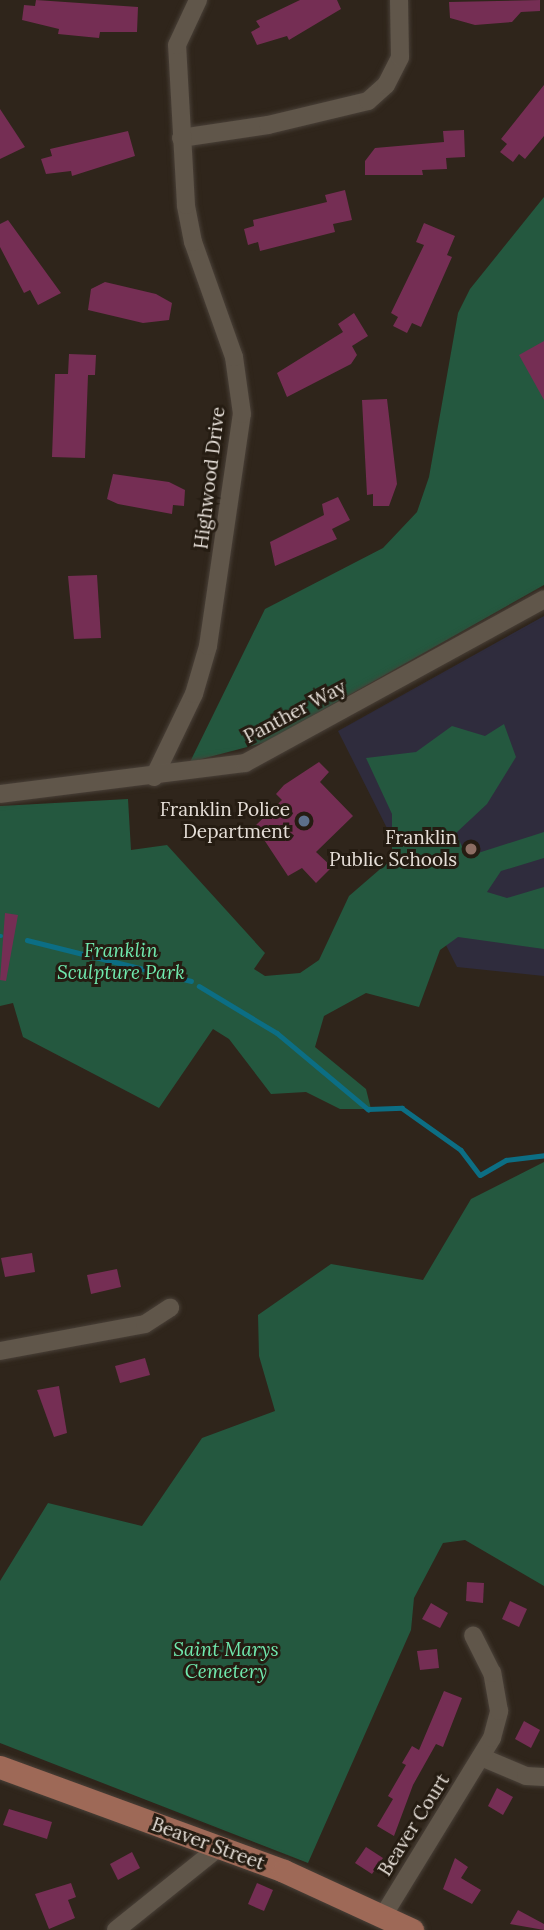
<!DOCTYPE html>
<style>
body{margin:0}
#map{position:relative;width:544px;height:1930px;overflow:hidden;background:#2f251b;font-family:Lora,serif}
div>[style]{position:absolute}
.education>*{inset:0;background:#2f2c3d}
.green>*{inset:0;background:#24583f}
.stream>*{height:4.5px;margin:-2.25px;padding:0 2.25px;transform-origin:2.25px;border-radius:2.25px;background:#0c6e84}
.building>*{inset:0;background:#752e54}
.roads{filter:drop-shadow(0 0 2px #494038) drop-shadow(0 0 2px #494038)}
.minor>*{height:18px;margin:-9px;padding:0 9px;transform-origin:9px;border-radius:9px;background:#60564a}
.major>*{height:23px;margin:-11.5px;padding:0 11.5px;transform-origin:11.5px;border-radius:11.5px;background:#9e6957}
.dots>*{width:19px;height:19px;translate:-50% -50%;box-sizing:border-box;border:4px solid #251c12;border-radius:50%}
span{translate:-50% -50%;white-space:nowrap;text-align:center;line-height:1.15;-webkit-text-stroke:6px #251c12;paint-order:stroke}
.street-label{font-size:19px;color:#e6dfd8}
.poi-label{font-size:19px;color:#e6dfd8}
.right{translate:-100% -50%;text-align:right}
.park-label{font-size:19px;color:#70e9ae;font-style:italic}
</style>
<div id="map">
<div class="education">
<div style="clip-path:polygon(544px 616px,544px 976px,457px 967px,338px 731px)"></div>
</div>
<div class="green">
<div style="clip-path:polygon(544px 197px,544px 585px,266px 742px,190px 762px,265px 609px,383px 548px,417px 512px,429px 477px,458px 313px,470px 289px)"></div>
<div style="clip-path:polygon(504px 724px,516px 757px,487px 804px,456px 833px,464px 851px,478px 853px,544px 832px,544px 858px,501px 871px,487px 892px,507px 898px,544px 887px,544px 949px,458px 937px,440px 950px,419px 1007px,366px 993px,324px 1016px,315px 1047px,366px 1089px,371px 1109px,340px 1109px,306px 1092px,271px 1094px,229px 1039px,213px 1029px,159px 1108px,23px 1037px,13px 1003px,0 1006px,0 806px,128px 799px,131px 850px,167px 845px,265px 953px,254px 969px,265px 976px,300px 973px,319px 960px,349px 896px,386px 864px,392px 850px,392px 814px,366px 758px,416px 752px,452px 726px,485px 736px)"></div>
<div style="clip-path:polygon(544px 1162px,544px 1586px,465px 1540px,443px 1543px,414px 1598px,411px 1630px,308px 1863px,0 1743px,0 1581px,48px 1503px,142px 1526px,202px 1438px,275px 1411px,259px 1356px,258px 1315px,331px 1264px,423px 1280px,471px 1199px)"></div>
</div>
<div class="stream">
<div style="left:0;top:936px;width:1px"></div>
<div style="left:27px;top:940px;width:169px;rotate:14deg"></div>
<div style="left:199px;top:986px;width:91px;rotate:31.1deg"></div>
<div style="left:277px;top:1033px;width:119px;rotate:39.9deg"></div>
<div style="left:368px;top:1109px;width:34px;rotate:-2deg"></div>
<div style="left:402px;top:1108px;width:72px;rotate:35.4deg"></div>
<div style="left:461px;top:1150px;width:31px;rotate:53deg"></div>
<div style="left:480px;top:1175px;width:30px;rotate:-30deg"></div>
<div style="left:506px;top:1160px;width:38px;rotate:-7deg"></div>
</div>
<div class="building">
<div style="clip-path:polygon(36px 0,138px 7px,137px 32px,100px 32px,99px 38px,58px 34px,59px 29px,22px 20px,24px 5px,35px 6px)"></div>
<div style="clip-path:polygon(300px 0,337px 0,341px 9px,289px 40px,287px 36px,257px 45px,251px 32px,260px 27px,256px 21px)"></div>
<div style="clip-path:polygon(540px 0,540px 11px,521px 12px,512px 22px,475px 25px,450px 18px,449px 2px)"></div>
<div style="clip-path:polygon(544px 85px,544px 136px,525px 159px,519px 154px,513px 162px,500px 152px,507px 144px,501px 139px)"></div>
<div style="clip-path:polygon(0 109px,25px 147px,0 159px)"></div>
<div style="clip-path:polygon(464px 130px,465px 157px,446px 158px,447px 169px,422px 170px,423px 175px,365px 175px,365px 161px,375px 148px,444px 142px,443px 131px)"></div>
<div style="clip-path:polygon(128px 131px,135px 156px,72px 176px,71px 171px,46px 174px,41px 159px,52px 156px,50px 149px)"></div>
<div style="clip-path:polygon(345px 190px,352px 220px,333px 224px,335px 232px,260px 251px,258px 242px,248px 245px,244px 229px,254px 226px,253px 220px,327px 202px,325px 195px)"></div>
<div style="clip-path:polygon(8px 220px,61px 293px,38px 305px,30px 290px,24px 293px,0 247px,0 224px)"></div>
<div style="clip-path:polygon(424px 223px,455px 236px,447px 255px,452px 257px,421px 327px,412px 323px,407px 333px,393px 326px,398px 317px,391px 313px,424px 245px,416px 242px)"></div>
<div style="clip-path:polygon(105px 282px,156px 294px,172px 303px,169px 320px,143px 323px,88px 310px,91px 289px)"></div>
<div style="clip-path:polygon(354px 313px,368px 336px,352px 346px,357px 355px,351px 364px,287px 397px,277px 373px,343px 332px,338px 324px)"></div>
<div style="clip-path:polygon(544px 341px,544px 400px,519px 355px)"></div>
<div style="clip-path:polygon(69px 354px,96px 355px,95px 375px,88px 375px,85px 458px,52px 457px,55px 374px,68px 374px)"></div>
<div style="clip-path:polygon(387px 399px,397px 484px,389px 506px,373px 506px,373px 494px,367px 495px,362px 400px)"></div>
<div style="clip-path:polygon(113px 474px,169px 482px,185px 490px,184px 506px,173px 505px,172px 514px,118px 504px,107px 499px)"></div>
<div style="clip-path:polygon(338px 497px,350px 520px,332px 529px,337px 539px,275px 566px,270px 542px,324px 515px,322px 504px)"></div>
<div style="clip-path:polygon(97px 575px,101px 638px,74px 639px,68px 576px)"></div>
<div style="clip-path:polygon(319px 762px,329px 772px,320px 782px,353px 816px,316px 852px,332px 867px,316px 883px,302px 868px,288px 876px,255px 826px,282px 800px,276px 794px,284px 785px)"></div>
<div style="clip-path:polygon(5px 913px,18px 915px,6px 981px,0 980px)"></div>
<div style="clip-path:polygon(32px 1253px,35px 1272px,5px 1277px,1px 1258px)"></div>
<div style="clip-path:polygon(117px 1269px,121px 1287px,91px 1294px,87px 1275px)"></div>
<div style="clip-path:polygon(145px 1358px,150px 1375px,120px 1383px,115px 1366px)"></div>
<div style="clip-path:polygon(59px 1386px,67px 1433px,54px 1437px,37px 1390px)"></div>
<div style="clip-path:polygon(467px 1582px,484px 1583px,483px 1603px,466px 1601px)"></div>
<div style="clip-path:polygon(510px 1601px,527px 1609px,519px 1627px,502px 1619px)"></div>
<div style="clip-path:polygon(431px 1603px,448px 1613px,440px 1628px,422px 1619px)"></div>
<div style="clip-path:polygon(437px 1649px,439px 1668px,420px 1670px,417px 1651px)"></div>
<div style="clip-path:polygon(444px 1691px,462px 1698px,443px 1747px,436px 1744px,413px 1785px,394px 1836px,377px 1826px,393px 1799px,388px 1796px,406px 1765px,402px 1763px,412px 1746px,419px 1750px)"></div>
<div style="clip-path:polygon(524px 1721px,540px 1730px,531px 1748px,515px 1739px)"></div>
<div style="clip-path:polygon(497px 1788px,513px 1797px,503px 1815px,488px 1806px)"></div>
<div style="clip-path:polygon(9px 1809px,52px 1822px,47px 1839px,3px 1825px)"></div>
<div style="clip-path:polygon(366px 1847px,383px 1858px,372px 1874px,355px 1863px)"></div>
<div style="clip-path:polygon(132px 1852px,140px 1868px,118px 1880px,110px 1864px)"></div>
<div style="clip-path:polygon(455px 1858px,468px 1867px,461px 1878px,481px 1890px,472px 1904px,443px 1889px)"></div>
<div style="clip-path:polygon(71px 1883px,76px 1897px,68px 1900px,75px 1918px,49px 1929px,35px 1894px)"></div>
<div style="clip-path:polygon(257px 1883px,273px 1890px,264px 1911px,248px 1904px)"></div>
<div style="clip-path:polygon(518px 1910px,544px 1924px,544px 1930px,510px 1924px)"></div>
</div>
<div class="roads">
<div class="minor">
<div style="left:181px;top:138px;width:88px;rotate:-8.5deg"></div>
<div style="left:268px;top:125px;width:103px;rotate:-13.5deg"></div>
<div style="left:368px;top:101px;width:24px;rotate:-42deg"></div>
<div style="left:386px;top:85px;width:31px;rotate:-63deg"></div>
<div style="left:400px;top:57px;width:57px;rotate:-91deg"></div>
<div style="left:154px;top:777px;width:92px;rotate:-64.3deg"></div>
<div style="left:194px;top:694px;width:50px;rotate:-73.7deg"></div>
<div style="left:208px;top:646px;width:234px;rotate:-81.7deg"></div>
<div style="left:242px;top:414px;width:58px;rotate:-98deg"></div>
<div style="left:234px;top:357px;width:122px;rotate:-109.6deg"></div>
<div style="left:193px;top:242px;width:38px;rotate:-101deg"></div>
<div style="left:186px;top:205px;width:160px;rotate:-93.2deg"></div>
<div style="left:177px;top:45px;width:50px;rotate:-65deg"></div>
<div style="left:0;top:794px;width:247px;rotate:-7.2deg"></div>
<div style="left:245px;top:763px;width:341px;rotate:-28.7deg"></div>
<div style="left:0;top:1351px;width:147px;rotate:-10.5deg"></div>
<div style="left:145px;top:1324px;width:30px;rotate:-33deg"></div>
<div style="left:481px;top:1757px;width:49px;rotate:22.9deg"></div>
<div style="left:526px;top:1776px;width:18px;rotate:3deg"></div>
<div style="left:383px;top:1916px;width:209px;rotate:-58.5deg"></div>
<div style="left:492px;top:1738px;width:28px;rotate:-75deg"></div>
<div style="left:499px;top:1711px;width:39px;rotate:-100deg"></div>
<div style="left:492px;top:1673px;width:42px;rotate:-116.6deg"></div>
<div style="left:116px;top:1930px;width:131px;rotate:-38.8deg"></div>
</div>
<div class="major">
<div style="left:0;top:1767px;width:302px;rotate:20.1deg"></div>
<div style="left:284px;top:1871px;width:141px;rotate:24.7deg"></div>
</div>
</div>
<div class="dots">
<div style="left:304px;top:821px;background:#5c6f8a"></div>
<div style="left:471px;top:849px;background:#8d6e63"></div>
</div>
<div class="street-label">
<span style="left:210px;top:478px;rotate:-83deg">Highwood Drive</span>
<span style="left:295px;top:712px;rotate:-28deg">Panther Way</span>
<span style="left:414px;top:1825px;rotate:-58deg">Beaver Court</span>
<span style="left:208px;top:1844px;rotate:20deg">Beaver Street</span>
</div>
<div class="poi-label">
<span class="right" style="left:290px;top:821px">Franklin Police<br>Department</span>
<span class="right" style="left:457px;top:849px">Franklin<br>Public Schools</span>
</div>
<div class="park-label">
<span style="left:121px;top:962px">Franklin<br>Sculpture Park</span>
<span style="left:226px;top:1661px">Saint Marys<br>Cemetery</span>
</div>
</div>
